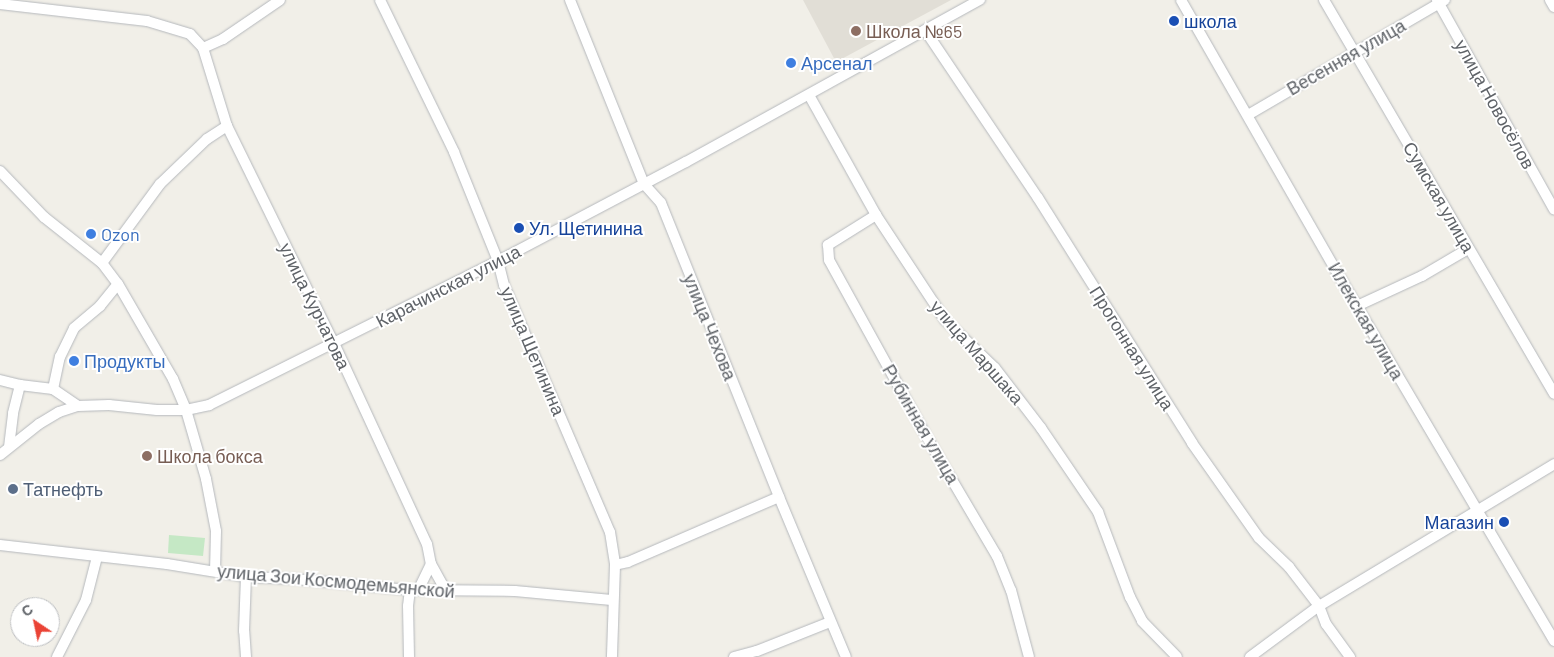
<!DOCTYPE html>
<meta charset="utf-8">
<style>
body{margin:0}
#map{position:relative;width:1554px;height:657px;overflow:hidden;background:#f1efe8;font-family:Barlow,sans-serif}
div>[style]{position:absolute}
.education>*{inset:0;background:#e1ded6}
.green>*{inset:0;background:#c5e8c5}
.roads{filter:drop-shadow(0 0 1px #b5b8bc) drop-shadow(0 0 1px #b5b8bc)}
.minor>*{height:10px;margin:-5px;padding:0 5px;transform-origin:5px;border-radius:5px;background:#fff}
.dots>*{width:14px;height:14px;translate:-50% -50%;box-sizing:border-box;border:2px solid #fff;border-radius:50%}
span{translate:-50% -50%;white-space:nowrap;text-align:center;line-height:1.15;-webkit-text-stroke:4px #fff;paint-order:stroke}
.transit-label{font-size:18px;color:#164399}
.left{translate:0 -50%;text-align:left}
.right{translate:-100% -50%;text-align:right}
.education-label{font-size:18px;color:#785e54}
.street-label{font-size:18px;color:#5f6368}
.shop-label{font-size:18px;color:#366cbe}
.service-label{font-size:18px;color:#4e5e75}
.north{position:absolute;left:10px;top:597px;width:50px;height:50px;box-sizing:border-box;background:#fff;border:1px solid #bfc1c3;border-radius:50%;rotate:326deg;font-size:14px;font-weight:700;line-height:20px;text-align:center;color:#5f6368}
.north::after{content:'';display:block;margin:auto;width:18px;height:22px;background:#ea4335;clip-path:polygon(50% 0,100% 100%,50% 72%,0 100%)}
</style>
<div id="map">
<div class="education">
<div style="clip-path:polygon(803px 0,951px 0,836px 62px)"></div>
</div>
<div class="green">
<div style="clip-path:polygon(169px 535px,205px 538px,203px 556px,168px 553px)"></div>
</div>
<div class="roads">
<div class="minor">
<div style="left:380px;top:0;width:169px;rotate:64deg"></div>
<div style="left:454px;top:152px;width:118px;rotate:68deg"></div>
<div style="left:498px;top:261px;width:25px;rotate:76deg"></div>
<div style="left:504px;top:285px;width:269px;rotate:66.8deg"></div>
<div style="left:610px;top:532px;width:33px;rotate:81deg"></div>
<div style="left:615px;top:565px;width:92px;rotate:91.9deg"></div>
<div style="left:570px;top:0;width:198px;rotate:68.1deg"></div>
<div style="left:644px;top:184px;width:25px;rotate:48deg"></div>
<div style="left:661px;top:203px;width:317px;rotate:68.1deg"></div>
<div style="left:779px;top:497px;width:173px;rotate:67.3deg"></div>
<div style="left:1181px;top:0;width:322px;rotate:60.2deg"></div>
<div style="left:1341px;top:279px;width:420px;rotate:59.5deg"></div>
<div style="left:1324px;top:0;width:456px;rotate:59.7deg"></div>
<div style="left:1437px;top:0;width:240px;rotate:60.8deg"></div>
<div style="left:1550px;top:0;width:8px;rotate:60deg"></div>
<div style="left:0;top:4px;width:148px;rotate:6.6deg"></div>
<div style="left:147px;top:21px;width:45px;rotate:16.8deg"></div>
<div style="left:190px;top:34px;width:19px;rotate:47deg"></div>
<div style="left:203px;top:48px;width:82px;rotate:72.9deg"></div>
<div style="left:227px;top:126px;width:242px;rotate:63.8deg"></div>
<div style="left:334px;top:343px;width:221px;rotate:65.2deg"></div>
<div style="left:427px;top:544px;width:20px;rotate:79deg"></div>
<div style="left:431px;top:564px;width:28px;rotate:116deg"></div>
<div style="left:925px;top:30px;width:202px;rotate:56.1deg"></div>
<div style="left:1038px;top:198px;width:289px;rotate:57.8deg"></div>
<div style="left:1192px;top:443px;width:116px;rotate:54.8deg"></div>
<div style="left:1259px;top:538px;width:42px;rotate:44deg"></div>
<div style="left:1289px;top:567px;width:49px;rotate:52.4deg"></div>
<div style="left:1319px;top:606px;width:19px;rotate:69deg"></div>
<div style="left:1326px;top:624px;width:41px;rotate:54deg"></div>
<div style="left:203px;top:48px;width:22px;rotate:-24deg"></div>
<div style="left:223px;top:39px;width:69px;rotate:-34.4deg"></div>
<div style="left:809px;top:95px;width:137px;rotate:60.8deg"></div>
<div style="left:876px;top:215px;width:126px;rotate:56.7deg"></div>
<div style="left:945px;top:320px;width:69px;rotate:43.8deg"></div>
<div style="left:995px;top:368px;width:76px;rotate:52.5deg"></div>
<div style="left:1041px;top:428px;width:102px;rotate:55.8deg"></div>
<div style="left:1098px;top:512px;width:91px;rotate:69.4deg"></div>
<div style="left:1130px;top:597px;width:27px;rotate:63deg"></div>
<div style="left:1142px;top:621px;width:50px;rotate:45.8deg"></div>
<div style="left:1248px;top:115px;width:228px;rotate:-30.3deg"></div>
<div style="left:0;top:171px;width:64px;rotate:46.3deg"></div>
<div style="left:44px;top:217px;width:74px;rotate:38.4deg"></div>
<div style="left:102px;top:263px;width:26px;rotate:53deg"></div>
<div style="left:118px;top:284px;width:110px;rotate:59.9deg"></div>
<div style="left:173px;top:379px;width:34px;rotate:67deg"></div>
<div style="left:186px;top:410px;width:72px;rotate:73.8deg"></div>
<div style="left:206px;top:479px;width:53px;rotate:79.1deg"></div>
<div style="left:216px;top:531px;width:40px;rotate:91.4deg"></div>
<div style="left:876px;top:215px;width:57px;rotate:148deg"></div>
<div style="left:828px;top:245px;width:15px;rotate:86deg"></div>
<div style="left:829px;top:260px;width:199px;rotate:61.1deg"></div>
<div style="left:925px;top:434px;width:142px;rotate:59.5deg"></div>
<div style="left:997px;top:556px;width:37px;rotate:68deg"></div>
<div style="left:1011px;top:590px;width:69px;rotate:75deg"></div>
<div style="left:102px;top:263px;width:98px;rotate:-53.7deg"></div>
<div style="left:160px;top:184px;width:65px;rotate:-43.8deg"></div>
<div style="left:207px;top:139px;width:24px;rotate:-33deg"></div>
<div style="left:1357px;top:306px;width:72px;rotate:-24.8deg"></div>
<div style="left:1422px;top:276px;width:53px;rotate:-30.4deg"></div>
<div style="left:0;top:380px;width:21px;rotate:14deg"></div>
<div style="left:20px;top:385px;width:33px;rotate:7deg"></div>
<div style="left:53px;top:389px;width:30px;rotate:34deg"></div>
<div style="left:78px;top:406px;width:31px;rotate:-2deg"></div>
<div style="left:109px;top:405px;width:48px;rotate:5.9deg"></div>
<div style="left:157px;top:410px;width:29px"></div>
<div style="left:186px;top:410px;width:24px;rotate:-12deg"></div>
<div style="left:209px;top:405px;width:323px;rotate:-26.5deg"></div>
<div style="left:498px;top:261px;width:212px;rotate:-27.8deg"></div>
<div style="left:686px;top:162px;width:336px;rotate:-28.9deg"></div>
<div style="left:53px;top:389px;width:33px;rotate:-78deg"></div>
<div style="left:60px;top:357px;width:32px;rotate:-64deg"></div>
<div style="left:74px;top:328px;width:34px;rotate:-40deg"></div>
<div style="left:100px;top:306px;width:28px;rotate:-51deg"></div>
<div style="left:9px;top:447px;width:34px;rotate:-83deg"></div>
<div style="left:13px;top:413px;width:29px;rotate:-76deg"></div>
<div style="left:0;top:455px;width:50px;rotate:-38.5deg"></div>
<div style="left:39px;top:424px;width:23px;rotate:-31deg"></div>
<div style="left:59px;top:412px;width:20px;rotate:-18deg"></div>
<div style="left:0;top:545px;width:168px;rotate:6.5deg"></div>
<div style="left:167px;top:564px;width:80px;rotate:9.3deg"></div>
<div style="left:246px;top:577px;width:49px;rotate:2.3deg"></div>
<div style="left:295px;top:579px;width:116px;rotate:5.5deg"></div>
<div style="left:410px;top:590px;width:105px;rotate:0.5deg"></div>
<div style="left:515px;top:591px;width:97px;rotate:5.3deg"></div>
<div style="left:431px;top:564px;width:31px;rotate:61deg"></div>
<div style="left:615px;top:565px;width:13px;rotate:-13deg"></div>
<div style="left:628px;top:562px;width:164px;rotate:-23.3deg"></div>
<div style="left:57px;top:657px;width:64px;rotate:-63deg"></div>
<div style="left:86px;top:600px;width:44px;rotate:-75.7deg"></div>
<div style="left:246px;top:657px;width:26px;rotate:-94deg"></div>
<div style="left:244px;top:631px;width:54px;rotate:-87.9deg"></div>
<div style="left:409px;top:657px;width:51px;rotate:-91.1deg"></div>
<div style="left:408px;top:606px;width:16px;rotate:-83deg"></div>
<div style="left:734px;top:657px;width:24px;rotate:-15deg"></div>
<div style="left:757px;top:651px;width:79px;rotate:-21.7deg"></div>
<div style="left:1250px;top:657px;width:86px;rotate:-36.5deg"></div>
<div style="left:1319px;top:606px;width:275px;rotate:-31.1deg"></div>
</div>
</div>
<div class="dots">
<div style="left:1174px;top:21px;background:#1a4fb4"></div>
<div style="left:856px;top:31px;background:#8d6e63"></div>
<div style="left:791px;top:63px;background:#3f7fe0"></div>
<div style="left:519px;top:228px;background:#1a4fb4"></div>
<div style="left:91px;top:234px;background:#3f7fe0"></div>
<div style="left:74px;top:361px;background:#3f7fe0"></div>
<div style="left:147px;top:456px;background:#8d6e63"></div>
<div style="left:13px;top:489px;background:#5c6f8a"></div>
<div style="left:1504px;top:522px;background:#1a4fb4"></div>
</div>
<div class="transit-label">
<span class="left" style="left:1184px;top:21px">школа</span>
<span class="left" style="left:529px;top:228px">Ул. Щетинина</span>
<span class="right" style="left:1494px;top:522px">Магазин</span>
</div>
<div class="education-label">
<span class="left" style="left:866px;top:31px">Школа №65</span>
<span class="left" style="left:157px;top:456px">Школа бокса</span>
</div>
<div class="street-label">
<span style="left:1346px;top:57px;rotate:-30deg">Весенняя улица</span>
<span style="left:1495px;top:104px;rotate:61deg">улица Новосёлов</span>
<span style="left:1439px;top:197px;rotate:60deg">Сумская улица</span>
<span style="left:448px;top:286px;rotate:-27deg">Карачинская улица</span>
<span style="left:315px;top:306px;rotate:64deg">улица Курчатова</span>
<span style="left:1366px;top:321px;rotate:60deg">Илекская улица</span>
<span style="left:710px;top:327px;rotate:68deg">улица Чехова</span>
<span style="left:1132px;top:348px;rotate:58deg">Прогонная улица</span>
<span style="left:533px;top:351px;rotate:67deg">улица Щетинина</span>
<span style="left:977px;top:352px;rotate:49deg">улица Маршака</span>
<span style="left:921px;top:424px;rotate:60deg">Рубинная улица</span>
<span style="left:336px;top:581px;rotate:5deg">улица Зои Космодемьянской</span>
</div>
<div class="shop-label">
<span class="left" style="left:801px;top:63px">Арсенал</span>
<span class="left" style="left:101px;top:234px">Ozon</span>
<span class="left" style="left:84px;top:361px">Продукты</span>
</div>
<div class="service-label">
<span class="left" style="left:23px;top:489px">Татнефть</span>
</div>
<div class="north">С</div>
</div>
